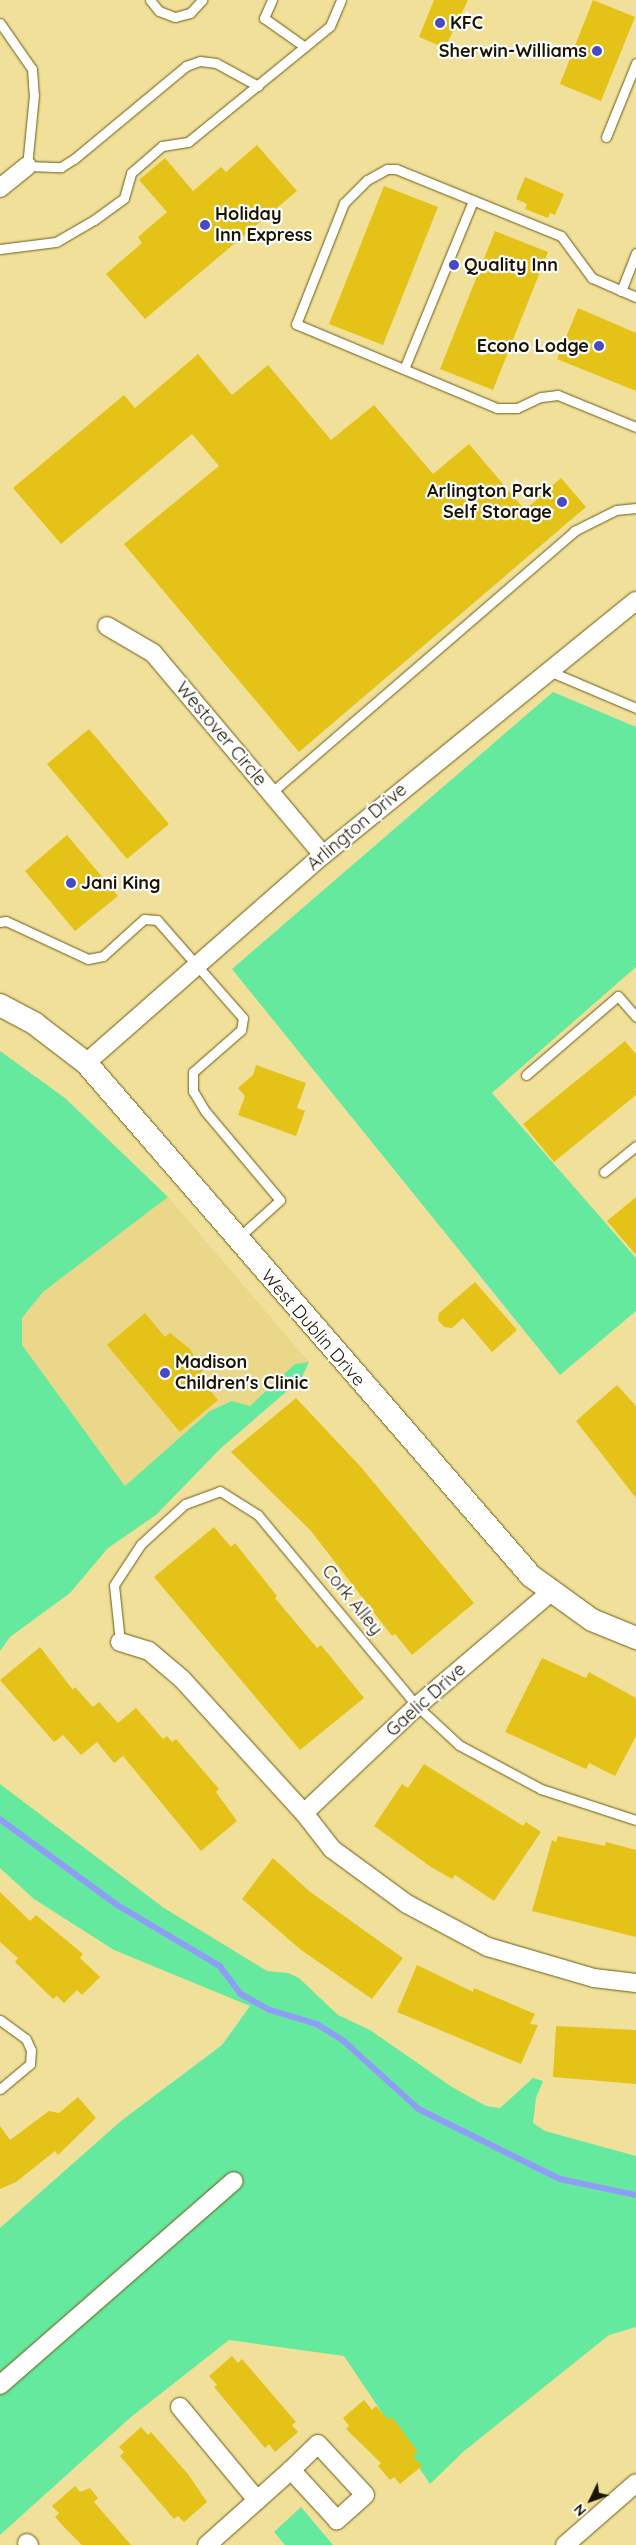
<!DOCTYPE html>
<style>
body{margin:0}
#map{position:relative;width:636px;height:2545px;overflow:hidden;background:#f1e09a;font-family:Quicksand,sans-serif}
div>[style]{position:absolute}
.built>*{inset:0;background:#ebd789}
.green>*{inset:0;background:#64e99e}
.stream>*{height:5.5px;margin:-2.75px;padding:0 2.75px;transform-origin:2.75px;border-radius:2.75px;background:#8f9df7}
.building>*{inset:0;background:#e5c218}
.roads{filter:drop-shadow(0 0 1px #6c5c12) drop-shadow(0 0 1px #6c5c12)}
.service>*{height:9px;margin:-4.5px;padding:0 4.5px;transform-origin:4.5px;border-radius:4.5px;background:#fff}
.minor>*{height:18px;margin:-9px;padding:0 9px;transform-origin:9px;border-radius:9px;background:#fff}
.tertiary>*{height:22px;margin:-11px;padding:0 11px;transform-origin:11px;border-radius:11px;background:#fff}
.dots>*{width:14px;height:14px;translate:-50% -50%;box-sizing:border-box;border:2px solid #fff;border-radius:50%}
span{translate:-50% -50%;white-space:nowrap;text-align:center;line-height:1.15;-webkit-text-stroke:4.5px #fff;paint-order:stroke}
.poi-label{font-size:18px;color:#1b1500;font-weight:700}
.left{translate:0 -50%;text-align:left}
.right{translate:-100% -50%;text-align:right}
.street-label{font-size:18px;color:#1b1500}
.north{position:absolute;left:566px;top:2475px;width:50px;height:50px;-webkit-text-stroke:4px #fff;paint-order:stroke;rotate:228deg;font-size:14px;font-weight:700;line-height:20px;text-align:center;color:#1b1500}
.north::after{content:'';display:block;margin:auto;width:18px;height:22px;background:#1b1500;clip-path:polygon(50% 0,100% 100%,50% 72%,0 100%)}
</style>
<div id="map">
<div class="built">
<div style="clip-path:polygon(168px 1197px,309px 1362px,295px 1364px,250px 1406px,232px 1401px,210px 1411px,126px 1487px,22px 1345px,22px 1318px,43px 1292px)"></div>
</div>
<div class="green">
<div style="clip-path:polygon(553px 692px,636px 727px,636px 967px,492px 1093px,636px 1258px,636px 1311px,560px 1375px,232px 969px)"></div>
<div style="clip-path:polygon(0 1051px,65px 1098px,168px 1197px,43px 1292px,22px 1318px,22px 1345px,125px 1486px,210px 1411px,232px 1401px,250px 1406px,295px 1364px,309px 1362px,301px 1379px,220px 1449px,156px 1515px,108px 1548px,70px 1593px,10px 1637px,0 1651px)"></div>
<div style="clip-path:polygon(0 1784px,164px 1908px,267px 1971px,288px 1973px,299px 1978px,338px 2015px,370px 2030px,452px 2087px,486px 2106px,500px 2108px,533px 2078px,543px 2081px,536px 2098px,533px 2123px,545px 2131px,636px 2156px,636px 2327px,609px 2335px,463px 2452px,430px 2484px,344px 2356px,229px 2340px,131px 2417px,0 2535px,0 2228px,121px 2121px,222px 2045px,250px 2006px,114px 1950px,34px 1899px,0 1868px)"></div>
<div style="clip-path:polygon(301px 2507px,333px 2545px,285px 2545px,274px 2532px)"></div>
</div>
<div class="stream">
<div style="left:0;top:1819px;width:144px;rotate:36.2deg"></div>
<div style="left:116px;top:1904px;width:121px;rotate:30.8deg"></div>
<div style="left:220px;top:1966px;width:35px;rotate:53deg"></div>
<div style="left:241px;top:1994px;width:33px;rotate:29deg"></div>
<div style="left:270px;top:2010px;width:49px;rotate:16.6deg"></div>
<div style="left:317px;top:2024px;width:32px;rotate:32deg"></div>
<div style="left:344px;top:2041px;width:101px;rotate:42.2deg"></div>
<div style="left:419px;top:2109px;width:157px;rotate:26.4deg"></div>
<div style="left:560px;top:2179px;width:78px;rotate:11.9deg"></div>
</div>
<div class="building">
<div style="clip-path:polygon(434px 0,468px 0,445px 48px,419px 37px)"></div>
<div style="clip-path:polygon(593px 0,635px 17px,601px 101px,560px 84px)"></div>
<div style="clip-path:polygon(257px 145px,297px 191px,145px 319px,106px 274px,142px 243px,138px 237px,167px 212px,139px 180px,165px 158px,193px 191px,221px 167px,226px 172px)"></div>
<div style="clip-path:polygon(525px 177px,564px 194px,555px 215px,550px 213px,548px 218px,525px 209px,527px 204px,516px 199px)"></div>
<div style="clip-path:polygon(384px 186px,438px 207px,383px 345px,329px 324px)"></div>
<div style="clip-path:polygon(495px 231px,548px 252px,493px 390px,440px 369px)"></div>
<div style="clip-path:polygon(578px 308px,636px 333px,636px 391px,557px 359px)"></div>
<div style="clip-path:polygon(198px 354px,232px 395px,268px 365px,331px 440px,374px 405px,433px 474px,469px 444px,525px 510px,561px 478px,586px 507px,299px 752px,124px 544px,219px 466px,192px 434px,61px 544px,13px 488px,124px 395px,135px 408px)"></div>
<div style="clip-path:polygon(89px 729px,169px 824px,127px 859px,47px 764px)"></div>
<div style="clip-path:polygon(67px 835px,118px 896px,75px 931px,25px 871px)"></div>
<div style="clip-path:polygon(625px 1041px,636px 1054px,636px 1095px,554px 1162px,523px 1124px)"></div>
<div style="clip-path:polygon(256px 1065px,306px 1083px,297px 1108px,305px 1111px,296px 1136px,238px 1115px,245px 1096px,238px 1088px,253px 1075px)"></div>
<div style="clip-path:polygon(636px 1197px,636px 1255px,607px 1221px)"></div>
<div style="clip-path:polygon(475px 1282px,517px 1330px,492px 1352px,463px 1318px,452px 1328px,444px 1327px,438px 1320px,439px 1313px)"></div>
<div style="clip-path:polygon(145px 1313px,165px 1337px,170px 1333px,190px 1349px,203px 1371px,198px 1375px,218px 1400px,180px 1432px,107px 1345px)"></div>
<div style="clip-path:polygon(617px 1385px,636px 1406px,636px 1498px,576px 1421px)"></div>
<div style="clip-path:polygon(296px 1398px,360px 1466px,474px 1603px,412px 1655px,395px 1634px,392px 1636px,311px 1531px,231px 1452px)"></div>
<div style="clip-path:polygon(214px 1527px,231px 1547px,235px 1543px,277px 1596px,275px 1598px,317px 1648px,321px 1645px,364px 1698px,300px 1750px,154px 1577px)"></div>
<div style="clip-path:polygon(40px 1647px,73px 1690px,75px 1687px,93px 1707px,99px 1702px,118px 1723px,136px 1708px,163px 1739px,167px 1736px,172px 1742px,176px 1739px,219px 1789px,216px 1792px,237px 1821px,201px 1851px,123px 1756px,114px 1763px,97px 1742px,81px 1755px,63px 1735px,54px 1742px,0 1680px)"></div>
<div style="clip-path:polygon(542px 1658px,586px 1678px,589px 1672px,636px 1698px,636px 1736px,615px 1776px,589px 1763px,586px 1769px,505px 1732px)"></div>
<div style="clip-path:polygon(424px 1764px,523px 1826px,526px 1822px,541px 1832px,494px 1901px,455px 1875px,452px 1879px,431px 1867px,374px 1826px,402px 1784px,408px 1788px)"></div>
<div style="clip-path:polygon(558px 1836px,605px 1846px,606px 1842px,636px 1850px,636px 1937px,532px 1911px,552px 1840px,556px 1842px)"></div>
<div style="clip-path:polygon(273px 1858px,309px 1891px,403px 1958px,372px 1999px,301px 1950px,242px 1899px)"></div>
<div style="clip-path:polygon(0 1892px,30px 1921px,36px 1915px,83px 1954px,80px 1958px,100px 1977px,82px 1995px,77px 1990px,64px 2003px,57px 1996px,53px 1999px,15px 1962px,18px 1958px,0 1942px)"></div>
<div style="clip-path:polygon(417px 1965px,473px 1992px,474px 1988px,535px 2014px,530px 2024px,538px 2025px,521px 2064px,397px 2012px)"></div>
<div style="clip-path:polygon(556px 2026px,636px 2030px,636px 2084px,553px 2077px)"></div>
<div style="clip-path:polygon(78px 2097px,96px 2118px,58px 2155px,55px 2151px,16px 2182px,0 2189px,0 2126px,10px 2140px,49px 2111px,59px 2113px)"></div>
<div style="clip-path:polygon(232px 2356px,238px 2363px,242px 2359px,296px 2422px,292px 2425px,298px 2432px,275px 2452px,269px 2444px,265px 2448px,214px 2387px,217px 2385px,209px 2376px)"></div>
<div style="clip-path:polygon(364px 2400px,372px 2410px,376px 2406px,389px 2420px,392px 2417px,418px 2452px,413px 2456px,422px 2466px,400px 2484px,394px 2477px,390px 2480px,378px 2466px,381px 2463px,346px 2429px,349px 2426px,343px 2418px)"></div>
<div style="clip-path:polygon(141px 2427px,148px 2435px,151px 2432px,188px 2474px,207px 2502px,184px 2522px,178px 2516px,174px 2519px,120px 2456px,124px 2452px,119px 2447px)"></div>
<div style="clip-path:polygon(75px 2486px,80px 2492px,90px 2488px,98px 2498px,94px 2502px,131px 2545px,82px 2545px,65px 2528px,55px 2517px,59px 2513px,52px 2506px)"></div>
</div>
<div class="roads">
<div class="service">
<div style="left:150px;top:0;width:14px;rotate:51deg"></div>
<div style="left:159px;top:11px;width:17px;rotate:21deg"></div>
<div style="left:175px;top:17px;width:16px;rotate:-15deg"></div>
<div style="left:190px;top:13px;width:18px;rotate:-47deg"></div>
<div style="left:272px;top:0;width:20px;rotate:114deg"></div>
<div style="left:264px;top:18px;width:50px;rotate:35.3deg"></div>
<div style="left:0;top:23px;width:56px;rotate:55.2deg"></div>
<div style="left:32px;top:69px;width:26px;rotate:86deg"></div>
<div style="left:34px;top:95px;width:71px;rotate:95.6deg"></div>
<div style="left:27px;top:166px;width:34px;rotate:2deg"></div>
<div style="left:61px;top:167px;width:15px;rotate:-32deg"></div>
<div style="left:74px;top:159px;width:146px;rotate:-39.7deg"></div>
<div style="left:186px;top:66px;width:15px;rotate:-20deg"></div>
<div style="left:200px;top:61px;width:16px;rotate:7deg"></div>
<div style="left:216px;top:63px;width:48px;rotate:28.7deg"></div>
<div style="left:606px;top:137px;width:80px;rotate:-67.9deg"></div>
<div style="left:0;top:249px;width:56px;rotate:-7.1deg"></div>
<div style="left:56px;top:242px;width:44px;rotate:-30.1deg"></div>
<div style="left:94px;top:220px;width:37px;rotate:-36deg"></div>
<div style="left:124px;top:198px;width:26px;rotate:-74deg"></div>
<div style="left:131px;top:173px;width:41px;rotate:-41.1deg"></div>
<div style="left:162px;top:146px;width:26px;rotate:-9deg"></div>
<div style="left:188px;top:142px;width:183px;rotate:-39.2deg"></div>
<div style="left:330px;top:26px;width:28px;rotate:-67deg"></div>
<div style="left:621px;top:291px;width:41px;rotate:-68.5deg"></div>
<div style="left:636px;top:297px;width:48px;rotate:-156.6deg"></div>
<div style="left:592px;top:278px;width:52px;rotate:-126.4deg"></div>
<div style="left:561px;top:236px;width:178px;rotate:-157.9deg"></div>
<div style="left:396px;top:169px;width:9px;rotate:180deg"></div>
<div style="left:387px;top:169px;width:23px;rotate:151deg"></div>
<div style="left:367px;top:180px;width:33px;rotate:135deg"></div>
<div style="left:344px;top:203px;width:130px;rotate:111.6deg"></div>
<div style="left:296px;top:324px;width:218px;rotate:22.7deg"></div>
<div style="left:497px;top:408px;width:20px"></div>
<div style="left:517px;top:408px;width:26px;rotate:-25deg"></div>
<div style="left:541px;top:397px;width:17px;rotate:-7deg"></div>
<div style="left:558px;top:395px;width:84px;rotate:22.3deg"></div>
<div style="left:404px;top:369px;width:182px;rotate:-67.7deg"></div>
<div style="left:549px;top:671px;width:95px;rotate:23deg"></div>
<div style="left:271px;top:793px;width:401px;rotate:-40.8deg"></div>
<div style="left:574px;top:531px;width:47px;rotate:-26.6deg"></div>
<div style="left:616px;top:510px;width:20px;rotate:-6deg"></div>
<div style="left:0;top:922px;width:6px;rotate:-9deg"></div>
<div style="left:6px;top:921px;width:90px;rotate:24.9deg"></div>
<div style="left:88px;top:959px;width:15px;rotate:-11deg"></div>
<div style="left:103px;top:956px;width:55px;rotate:-42.1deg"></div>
<div style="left:144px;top:919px;width:13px;rotate:4deg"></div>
<div style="left:157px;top:920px;width:130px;rotate:48.7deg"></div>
<div style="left:243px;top:1018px;width:12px;rotate:99deg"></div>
<div style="left:241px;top:1030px;width:64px;rotate:138.8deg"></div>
<div style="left:193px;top:1072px;width:19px;rotate:90deg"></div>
<div style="left:193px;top:1091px;width:23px;rotate:59deg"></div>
<div style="left:205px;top:1111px;width:116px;rotate:49.9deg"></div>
<div style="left:280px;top:1200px;width:55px;rotate:137.9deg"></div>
<div style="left:526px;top:1075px;width:121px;rotate:-40.7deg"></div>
<div style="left:618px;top:996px;width:28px;rotate:49deg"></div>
<div style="left:604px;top:1172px;width:41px;rotate:-39.1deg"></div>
<div style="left:120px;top:1642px;width:57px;rotate:-96deg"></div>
<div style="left:114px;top:1585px;width:49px;rotate:-56.6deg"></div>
<div style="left:141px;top:1544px;width:59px;rotate:-42.3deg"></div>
<div style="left:185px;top:1504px;width:37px;rotate:-20deg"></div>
<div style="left:220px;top:1491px;width:45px;rotate:32.3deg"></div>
<div style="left:258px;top:1515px;width:249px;rotate:50.2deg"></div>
<div style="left:417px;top:1706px;width:57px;rotate:42.9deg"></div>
<div style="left:459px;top:1745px;width:93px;rotate:28.2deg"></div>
<div style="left:541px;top:1789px;width:100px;rotate:18.1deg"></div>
<div style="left:0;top:2020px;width:32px;rotate:36deg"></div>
<div style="left:26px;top:2039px;width:12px;rotate:66deg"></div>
<div style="left:31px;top:2050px;width:14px;rotate:94deg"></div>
<div style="left:30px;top:2064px;width:39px;rotate:140deg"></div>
</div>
<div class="minor">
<div style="left:0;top:188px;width:35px;rotate:-39deg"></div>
<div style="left:107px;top:626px;width:53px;rotate:30.4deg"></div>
<div style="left:153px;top:653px;width:264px;rotate:49.9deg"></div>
<div style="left:86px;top:1063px;width:315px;rotate:-41.3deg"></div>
<div style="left:323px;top:855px;width:403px;rotate:-39.1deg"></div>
<div style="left:120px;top:1642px;width:30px;rotate:17deg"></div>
<div style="left:149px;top:1651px;width:43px;rotate:40.3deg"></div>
<div style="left:182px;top:1679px;width:181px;rotate:47.7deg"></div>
<div style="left:304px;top:1813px;width:46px;rotate:52.1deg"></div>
<div style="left:332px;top:1849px;width:93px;rotate:36.3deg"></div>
<div style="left:407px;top:1904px;width:92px;rotate:28deg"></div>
<div style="left:488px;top:1947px;width:110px;rotate:16.3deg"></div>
<div style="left:594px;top:1978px;width:42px;rotate:6.8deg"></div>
<div style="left:304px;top:1813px;width:156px;rotate:-43.4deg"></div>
<div style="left:417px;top:1706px;width:177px;rotate:-40.4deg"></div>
<div style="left:0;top:2385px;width:310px;rotate:-41.1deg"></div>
<div style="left:180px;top:2407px;width:121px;rotate:50.4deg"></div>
<div style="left:318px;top:2444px;width:69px;rotate:47.3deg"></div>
<div style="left:365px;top:2495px;width:38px;rotate:138deg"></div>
<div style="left:337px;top:2520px;width:68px;rotate:-132.6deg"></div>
<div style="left:291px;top:2470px;width:37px;rotate:-44deg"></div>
<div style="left:27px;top:2543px;width:3px;rotate:45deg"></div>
<div style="left:207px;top:2545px;width:113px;rotate:-41.8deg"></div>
<div style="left:565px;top:2545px;width:94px;rotate:-41.1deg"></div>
</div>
<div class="tertiary">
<div style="left:0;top:1005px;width:40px;rotate:28deg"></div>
<div style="left:35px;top:1024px;width:64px;rotate:37.4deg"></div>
<div style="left:86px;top:1063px;width:679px;rotate:49.06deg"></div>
<div style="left:531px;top:1576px;width:75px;rotate:35.8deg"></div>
<div style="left:592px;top:1620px;width:48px;rotate:22.2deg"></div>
</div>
</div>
<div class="dots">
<div style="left:440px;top:23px;background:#474ac0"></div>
<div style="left:597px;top:51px;background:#474ac0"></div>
<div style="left:205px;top:225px;background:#474ac0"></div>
<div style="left:454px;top:265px;background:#474ac0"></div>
<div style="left:599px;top:346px;background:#474ac0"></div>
<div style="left:562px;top:502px;background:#474ac0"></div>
<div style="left:71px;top:883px;background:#474ac0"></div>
<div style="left:165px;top:1373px;background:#474ac0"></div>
</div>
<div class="poi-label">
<span class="left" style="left:450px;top:23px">KFC</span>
<span class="right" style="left:587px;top:51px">Sherwin-Williams</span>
<span class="left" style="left:215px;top:225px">Holiday<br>Inn Express</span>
<span class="left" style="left:464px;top:265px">Quality Inn</span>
<span class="right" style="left:589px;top:346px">Econo Lodge</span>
<span class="right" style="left:552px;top:502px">Arlington Park<br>Self Storage</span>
<span class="left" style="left:81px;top:883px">Jani King</span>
<span class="left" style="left:175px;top:1373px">Madison<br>Children's Clinic</span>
</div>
<div class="street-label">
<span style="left:221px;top:734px;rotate:50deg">Westover Circle</span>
<span style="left:357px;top:827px;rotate:-40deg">Arlington Drive</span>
<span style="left:313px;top:1328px;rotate:49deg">West Dublin Drive</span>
<span style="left:352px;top:1600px;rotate:51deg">Cork Alley</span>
<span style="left:426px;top:1700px;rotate:-42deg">Gaelic Drive</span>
</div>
<div class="north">N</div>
</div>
